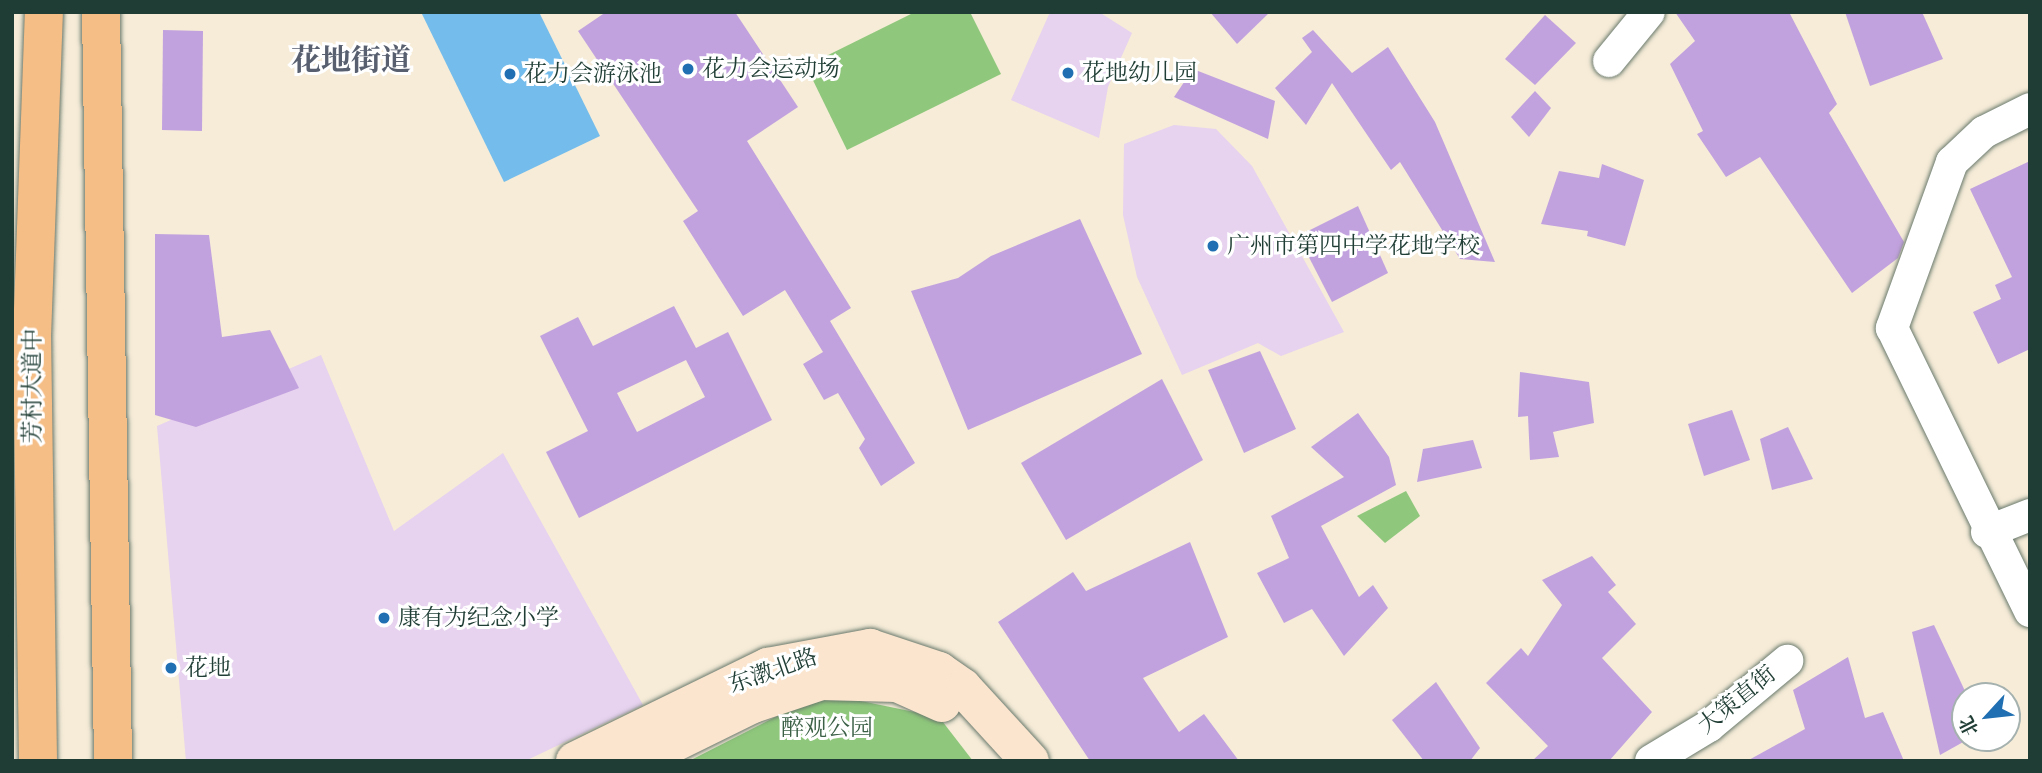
<!DOCTYPE html>
<meta charset="utf-8">
<style>
body{margin:0}
#map{position:relative;width:2042px;height:773px;overflow:hidden;background:#f6ecd8;font-family:"IM FELL French Canon","Noto Serif SC",serif}
div>[style]{position:absolute}
.built>*{inset:0;background:#e7d2ef}
.green>*{inset:0;background:#8fc87c}
.water>*{inset:0;background:#73bceb}
.building>*{inset:0;background:#c2a2de}
.roads{filter:drop-shadow(0 0 2px #6a7a6d) drop-shadow(0 0 2px #6a7a6d)}
.street>*{height:32px;margin:-16px;padding:0 16px;transform-origin:16px;border-radius:16px;background:#fff}
.secondary>*{height:38px;margin:-19px;padding:0 19px;transform-origin:19px;border-radius:19px;background:#fbe5cf}
.highway>*{height:38px;margin:-19px;padding:0 19px;transform-origin:19px;border-radius:19px;background:#f6be87}
.dots>*{width:19px;height:19px;translate:-50% -50%;box-sizing:border-box;border:4px solid #fff;border-radius:50%}
span{translate:-50% -50%;white-space:nowrap;text-align:center;line-height:1.15;-webkit-text-stroke:6px #fff;paint-order:stroke}
.poi-label{font-size:23px;color:#1f3d34}
.left{translate:0 -50%;text-align:left}
.street-label{font-size:23px;color:#1f3d34}
.park-label{font-size:23px;color:#3b6046}
.district-label{font-size:30px;color:#586070;font-weight:700}
.frame{position:absolute;inset:0;border:14px solid #1f3d34;pointer-events:none}
.north{position:absolute;left:1951px;top:682px;width:70px;height:70px;box-sizing:border-box;background:#fff;border:2px solid #a5b1ae;border-radius:50%;rotate:243deg;font-size:19px;font-weight:700;line-height:28px;text-align:center;color:#1f3d34}
.north::after{content:'';display:block;margin:auto;width:24px;height:32px;background:#1f6fb2;clip-path:polygon(50% 0,100% 100%,50% 72%,0 100%)}
</style>
<div id="map">
<div class="built">
<div style="clip-path:polygon(1050px 12px,1099px 12px,1132px 33px,1108px 87px,1099px 138px,1011px 100px)"></div>
<div style="clip-path:polygon(1174px 125px,1216px 129px,1252px 166px,1344px 332px,1281px 356px,1258px 343px,1182px 375px,1137px 277px,1123px 215px,1124px 144px)"></div>
<div style="clip-path:polygon(321px 355px,394px 531px,503px 453px,643px 705px,525px 761px,186px 761px,157px 426px)"></div>
</div>
<div class="green">
<div style="clip-path:polygon(915px 12px,970px 12px,1001px 74px,847px 150px,806px 66px)"></div>
<div style="clip-path:polygon(1406px 491px,1420px 516px,1385px 543px,1357px 516px)"></div>
<div style="clip-path:polygon(822px 693px,939px 717px,973px 761px,689px 761px)"></div>
</div>
<div class="water">
<div style="clip-path:polygon(421px 12px,539px 12px,600px 136px,504px 182px)"></div>
</div>
<div class="building">
<div style="clip-path:polygon(606px 12px,735px 12px,798px 107px,747px 141px,851px 308px,830px 321px,915px 463px,881px 486px,859px 448px,865px 439px,838px 393px,824px 400px,803px 364px,823px 352px,785px 290px,743px 316px,683px 221px,698px 211px,578px 31px)"></div>
<div style="clip-path:polygon(1210px 12px,1270px 12px,1237px 44px)"></div>
<div style="clip-path:polygon(1675px 12px,1789px 12px,1837px 104px,1829px 113px,1904px 242px,1898px 258px,1852px 293px,1760px 157px,1726px 177px,1697px 134px,1703px 131px,1670px 64px,1695px 41px)"></div>
<div style="clip-path:polygon(1845px 12px,1922px 12px,1943px 59px,1870px 86px)"></div>
<div style="clip-path:polygon(1545px 15px,1576px 43px,1535px 85px,1505px 59px)"></div>
<div style="clip-path:polygon(163px 30px,203px 31px,202px 131px,162px 130px)"></div>
<div style="clip-path:polygon(1313px 30px,1352px 73px,1388px 47px,1435px 122px,1495px 262px,1460px 259px,1400px 162px,1391px 170px,1332px 83px,1306px 125px,1275px 88px,1312px 52px,1302px 38px)"></div>
<div style="clip-path:polygon(1193px 69px,1275px 101px,1268px 139px,1174px 97px)"></div>
<div style="clip-path:polygon(1535px 91px,1551px 108px,1529px 137px,1511px 117px)"></div>
<div style="clip-path:polygon(2030px 161px,2030px 349px,1998px 364px,1973px 312px,2001px 299px,1995px 285px,2012px 277px,1970px 189px)"></div>
<div style="clip-path:polygon(1602px 164px,1644px 180px,1625px 246px,1587px 236px,1588px 231px,1541px 224px,1559px 171px,1599px 178px)"></div>
<div style="clip-path:polygon(1358px 206px,1388px 273px,1332px 302px,1298px 236px)"></div>
<div style="clip-path:polygon(1080px 219px,1142px 354px,968px 430px,911px 291px,958px 278px,991px 256px)"></div>
<div style="clip-path:polygon(155px 234px,209px 235px,222px 337px,270px 330px,299px 388px,196px 427px,155px 415px)"></div>
<div style="clip-path:polygon(evenodd,674px 306px,696px 348px,728px 332px,772px 420px,579px 518px,546px 452px,588px 431px,540px 336px,578px 317px,593px 346px,674px 306px,686px 360px,705px 397px,637px 432px,617px 393px,686px 360px)"></div>
<div style="clip-path:polygon(1260px 351px,1296px 429px,1244px 453px,1208px 370px)"></div>
<div style="clip-path:polygon(1520px 372px,1589px 382px,1594px 423px,1553px 432px,1559px 457px,1530px 460px,1528px 416px,1518px 417px)"></div>
<div style="clip-path:polygon(1162px 379px,1203px 460px,1066px 540px,1021px 463px)"></div>
<div style="clip-path:polygon(1732px 410px,1750px 460px,1704px 476px,1688px 424px)"></div>
<div style="clip-path:polygon(1358px 413px,1389px 457px,1396px 485px,1321px 526px,1359px 597px,1373px 585px,1388px 608px,1344px 656px,1312px 609px,1284px 623px,1257px 573px,1289px 558px,1271px 516px,1344px 477px,1311px 447px)"></div>
<div style="clip-path:polygon(1788px 427px,1813px 479px,1772px 490px,1760px 439px)"></div>
<div style="clip-path:polygon(1473px 440px,1482px 468px,1417px 482px,1423px 449px)"></div>
<div style="clip-path:polygon(1190px 542px,1228px 637px,1143px 678px,1179px 732px,1204px 714px,1239px 761px,1090px 761px,998px 622px,1073px 572px,1086px 591px)"></div>
<div style="clip-path:polygon(1592px 556px,1616px 585px,1608px 592px,1636px 624px,1602px 658px,1652px 712px,1609px 761px,1532px 761px,1548px 746px,1486px 683px,1521px 648px,1528px 656px,1562px 605px,1542px 580px)"></div>
<div style="clip-path:polygon(1934px 625px,1965px 691px,1965px 741px,1940px 755px,1912px 632px)"></div>
<div style="clip-path:polygon(1848px 657px,1865px 718px,1883px 712px,1904px 761px,1747px 761px,1805px 729px,1793px 690px)"></div>
<div style="clip-path:polygon(1436px 682px,1480px 748px,1470px 761px,1424px 761px,1392px 720px)"></div>
</div>
<div class="roads">
<div class="street">
<div style="left:1609px;top:61px;width:63px;rotate:-50.8deg"></div>
<div style="left:2030px;top:109px;width:51px;rotate:153.4deg"></div>
<div style="left:1984px;top:132px;width:44px;rotate:136.8deg"></div>
<div style="left:1952px;top:162px;width:177px;rotate:109.9deg"></div>
<div style="left:1892px;top:328px;width:315px;rotate:64deg"></div>
<div style="left:1987px;top:532px;width:46px;rotate:-21.6deg"></div>
<div style="left:1651px;top:761px;width:68px;rotate:-31.1deg"></div>
<div style="left:1709px;top:726px;width:102px;rotate:-39.8deg"></div>
</div>
<div class="secondary">
<div style="left:575px;top:761px;width:215px;rotate:-26deg"></div>
<div style="left:768px;top:667px;width:104px;rotate:-10.6deg"></div>
<div style="left:870px;top:648px;width:73px;rotate:18.4deg"></div>
<div style="left:939px;top:671px;width:29px;rotate:35deg"></div>
<div style="left:963px;top:688px;width:99px;rotate:47.5deg"></div>
<div style="left:637px;top:761px;width:129px;rotate:-26.2deg"></div>
<div style="left:753px;top:704px;width:72px;rotate:-18.7deg"></div>
<div style="left:821px;top:681px;width:76px;rotate:1.5deg"></div>
<div style="left:897px;top:683px;width:49px;rotate:24deg"></div>
</div>
<div class="highway">
<div style="left:101px;top:12px;width:749px;rotate:89.08deg"></div>
<div style="left:38px;top:761px;width:424px;rotate:-90.8deg"></div>
<div style="left:32px;top:337px;width:325px;rotate:-87.9deg"></div>
</div>
</div>
<div class="dots">
<div style="left:688px;top:69px;background:#1f6fb2"></div>
<div style="left:1068px;top:73px;background:#1f6fb2"></div>
<div style="left:510px;top:74px;background:#1f6fb2"></div>
<div style="left:1213px;top:246px;background:#1f6fb2"></div>
<div style="left:384px;top:618px;background:#1f6fb2"></div>
<div style="left:171px;top:668px;background:#1f6fb2"></div>
</div>
<div class="poi-label">
<span class="left" style="left:702px;top:69px">花力会运动场</span>
<span class="left" style="left:1082px;top:73px">花地幼儿园</span>
<span class="left" style="left:524px;top:74px">花力会游泳池</span>
<span class="left" style="left:1227px;top:246px">广州市第四中学花地学校</span>
<span class="left" style="left:398px;top:618px">康有为纪念小学</span>
<span class="left" style="left:185px;top:668px">花地</span>
</div>
<div class="street-label">
<span style="left:33px;top:386px;rotate:-90deg">芳村大道中</span>
<span style="left:773px;top:671px;rotate:-19deg">东漖北路</span>
<span style="left:1737px;top:700px;rotate:-39deg">大策直街</span>
</div>
<div class="park-label">
<span style="left:827px;top:728px">醉观公园</span>
</div>
<div class="district-label">
<span style="left:351px;top:61px">花地街道</span>
</div>
<div class="frame"></div>
<div class="north">北</div>
</div>
